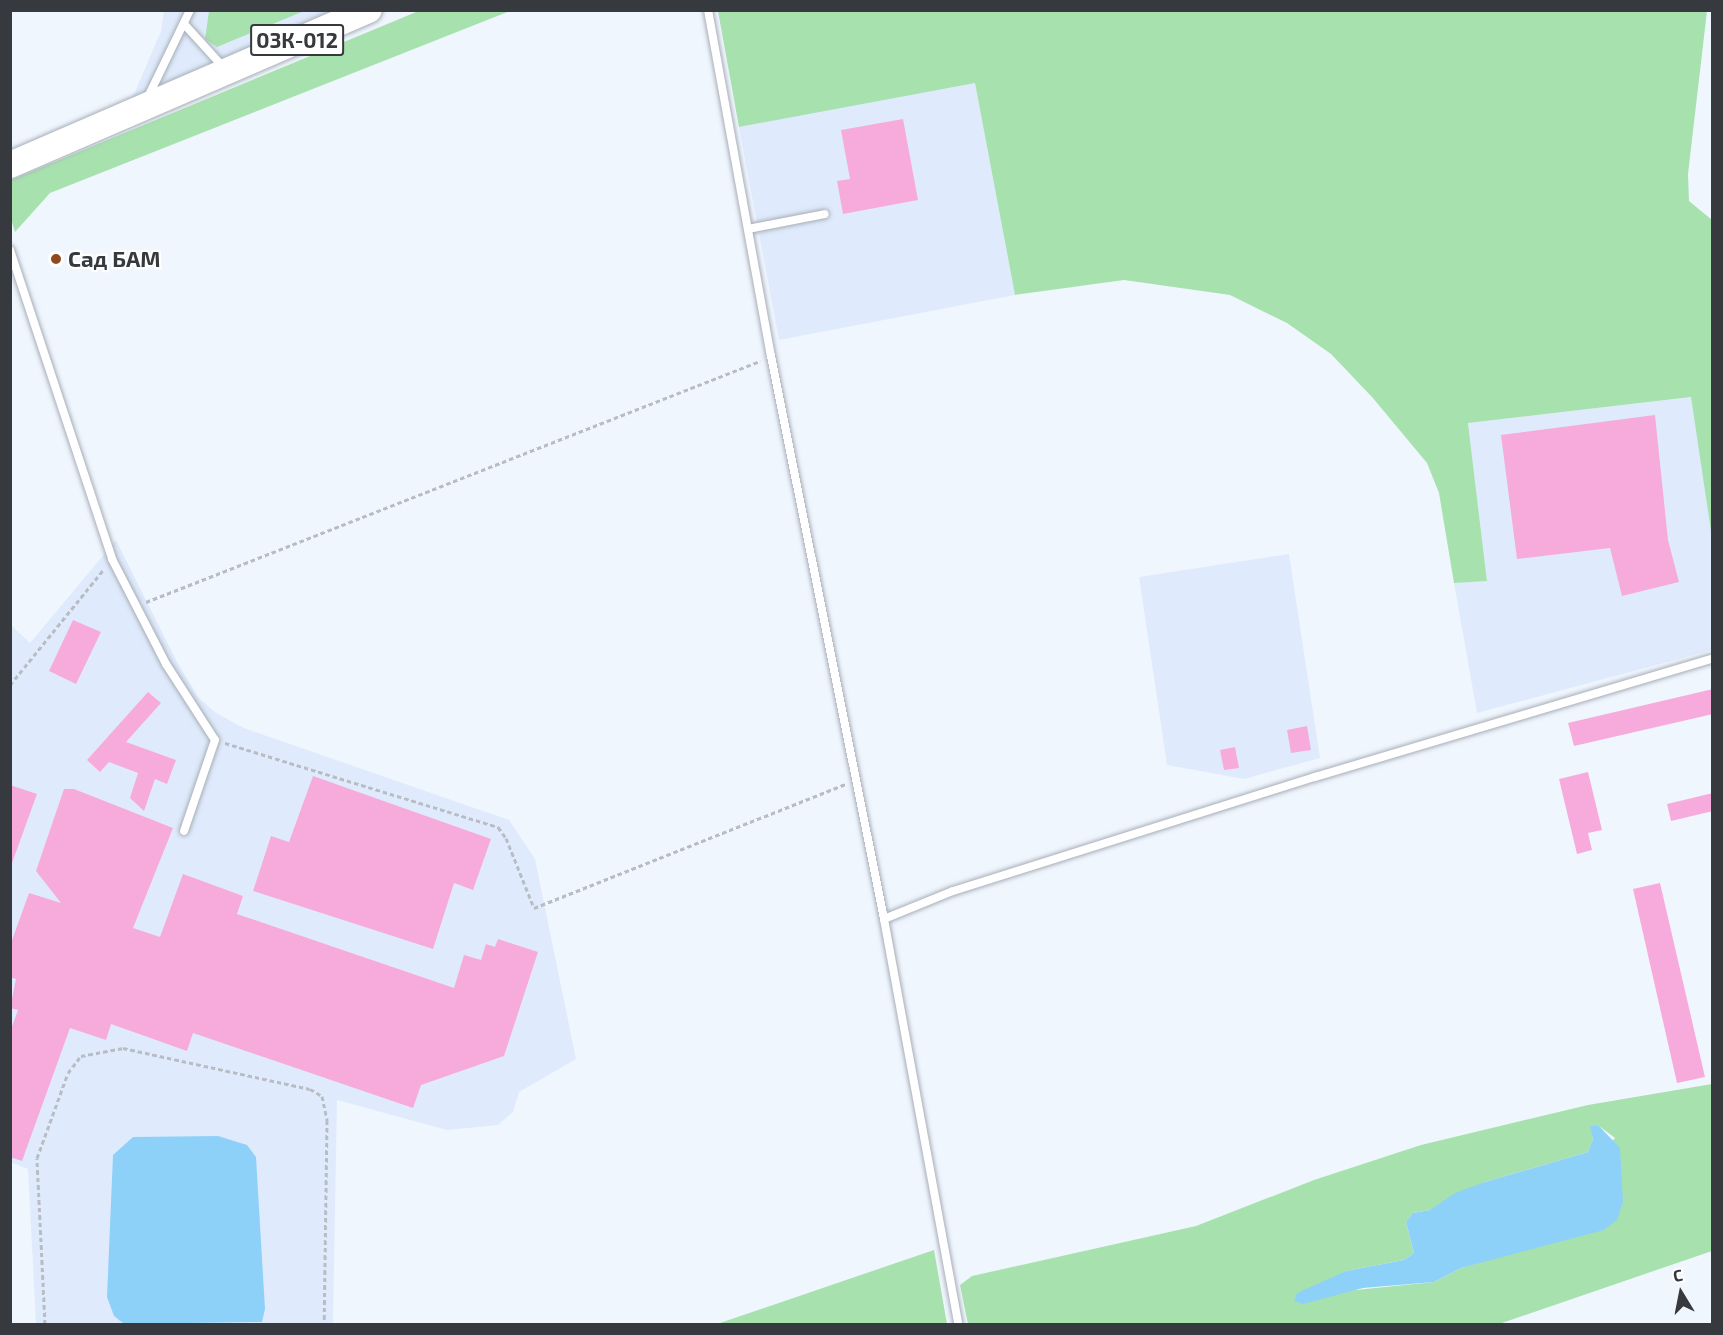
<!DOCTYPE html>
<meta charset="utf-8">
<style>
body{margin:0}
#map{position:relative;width:1723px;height:1335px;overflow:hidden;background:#f0f6fe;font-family:"Exo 2",sans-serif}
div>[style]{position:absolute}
.built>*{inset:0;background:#dfebfc}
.green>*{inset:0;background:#a7e2ae}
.water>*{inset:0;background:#8ed1f8}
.building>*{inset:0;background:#f7abdc}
.path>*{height:3px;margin-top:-1.5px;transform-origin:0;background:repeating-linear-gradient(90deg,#b8bdc4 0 4.5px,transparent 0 7.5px)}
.roads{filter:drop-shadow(0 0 2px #a7aeb7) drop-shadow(0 0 2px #a7aeb7)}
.service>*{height:8px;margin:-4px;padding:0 4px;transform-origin:4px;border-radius:4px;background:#fff}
.primary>*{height:26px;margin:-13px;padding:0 13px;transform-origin:13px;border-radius:13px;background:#fff}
.dots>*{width:16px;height:16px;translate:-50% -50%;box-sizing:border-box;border:3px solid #fff;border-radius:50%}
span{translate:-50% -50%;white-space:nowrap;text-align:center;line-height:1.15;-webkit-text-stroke:4.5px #fff;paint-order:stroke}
.shield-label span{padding:2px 4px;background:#fff;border:2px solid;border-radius:4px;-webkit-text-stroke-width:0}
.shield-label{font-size:21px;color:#36393d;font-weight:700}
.poi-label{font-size:22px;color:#36393d;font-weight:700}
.left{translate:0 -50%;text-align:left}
.frame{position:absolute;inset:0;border:12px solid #36393d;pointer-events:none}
.north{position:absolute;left:1651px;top:1263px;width:60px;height:60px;-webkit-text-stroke:4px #fff;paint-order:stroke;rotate:350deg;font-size:16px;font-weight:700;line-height:24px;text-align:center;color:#36393d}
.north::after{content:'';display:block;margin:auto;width:21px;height:27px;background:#36393d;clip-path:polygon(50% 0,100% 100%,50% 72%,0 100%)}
</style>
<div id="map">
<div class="built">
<div style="clip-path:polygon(164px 11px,339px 11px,132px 99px,161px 31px)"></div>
<div style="clip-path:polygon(975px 82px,1015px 295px,779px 340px,739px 127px)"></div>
<div style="clip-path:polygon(1692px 397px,1712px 538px,1712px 650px,1477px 713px,1454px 583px,1487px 580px,1468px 423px)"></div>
<div style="clip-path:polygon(116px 540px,177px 662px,198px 697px,216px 713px,244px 728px,509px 820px,535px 859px,576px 1059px,519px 1092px,513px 1112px,498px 1125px,447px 1130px,337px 1100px,333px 1324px,36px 1324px,28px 1169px,10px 1162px,10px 624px,30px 643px)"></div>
<div style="clip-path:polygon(1289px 554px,1320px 758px,1244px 779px,1167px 765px,1139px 577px)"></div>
</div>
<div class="green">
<div style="clip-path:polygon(421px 10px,510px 11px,50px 193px,15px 232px,11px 219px,11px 180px)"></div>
<div style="clip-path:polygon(209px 11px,209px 10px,304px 11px,217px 47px,205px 39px)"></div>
<div style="clip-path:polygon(718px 11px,1707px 11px,1688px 174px,1689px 201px,1712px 220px,1712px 538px,1691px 397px,1468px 423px,1487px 581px,1454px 583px,1439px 493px,1427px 463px,1372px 397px,1331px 354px,1287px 323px,1230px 295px,1124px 280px,1015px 295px,975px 83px,739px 127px)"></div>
<div style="clip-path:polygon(evenodd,1712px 1084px,1712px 1251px,1499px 1324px,968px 1324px,960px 1285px,972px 1276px,1196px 1226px,1314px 1180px,1421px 1145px,1588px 1105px,1712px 1084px,1591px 1126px,1599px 1126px,1615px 1138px,1508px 1254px,1461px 1268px,1434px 1282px,1346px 1291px,1336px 1278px,1346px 1271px,1404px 1260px,1414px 1253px,1406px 1222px,1413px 1213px,1430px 1210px,1485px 1182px,1588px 1152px,1593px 1139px,1591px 1126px)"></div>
<div style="clip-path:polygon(934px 1250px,947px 1324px,717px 1324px)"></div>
</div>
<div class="water">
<div style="clip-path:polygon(1590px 1126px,1599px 1126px,1620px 1148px,1623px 1202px,1617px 1220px,1604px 1230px,1461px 1268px,1434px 1282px,1363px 1288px,1303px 1304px,1294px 1301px,1297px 1293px,1346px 1271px,1404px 1260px,1414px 1253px,1406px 1222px,1413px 1213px,1430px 1210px,1455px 1193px,1485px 1182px,1588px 1152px,1593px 1139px)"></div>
<div style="clip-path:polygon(218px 1136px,247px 1145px,256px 1157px,265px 1309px,262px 1322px,124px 1324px,114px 1316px,107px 1297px,113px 1155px,133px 1137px)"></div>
</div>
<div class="building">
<div style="clip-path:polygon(903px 119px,918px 200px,843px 214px,837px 181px,850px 179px,841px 130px)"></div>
<div style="clip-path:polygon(1655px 415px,1668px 540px,1679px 582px,1622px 596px,1610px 548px,1517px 559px,1501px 435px)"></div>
<div style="clip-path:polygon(73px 620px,101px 632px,76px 684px,49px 671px)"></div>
<div style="clip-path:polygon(1713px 689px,1713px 714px,1574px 746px,1568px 723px)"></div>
<div style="clip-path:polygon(148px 692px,161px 703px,126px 742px,176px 760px,167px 784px,155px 779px,144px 811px,130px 798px,138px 773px,109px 762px,100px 772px,87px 760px)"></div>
<div style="clip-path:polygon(1307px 726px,1311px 750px,1291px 753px,1287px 730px)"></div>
<div style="clip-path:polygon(1235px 747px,1239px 768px,1224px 770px,1220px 750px)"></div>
<div style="clip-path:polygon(1588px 772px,1602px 830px,1588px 833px,1592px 850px,1577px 854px,1559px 779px)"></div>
<div style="clip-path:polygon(313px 776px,491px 839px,473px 890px,454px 883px,433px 949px,253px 891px,271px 836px,289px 842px)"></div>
<div style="clip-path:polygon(10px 785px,37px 794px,12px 863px,10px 863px)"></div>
<div style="clip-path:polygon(64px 789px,74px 789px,173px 828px,133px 928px,160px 937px,183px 874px,243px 896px,237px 914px,454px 988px,464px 955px,481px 960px,486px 944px,495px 947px,498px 939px,538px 952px,504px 1056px,421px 1085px,413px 1108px,193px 1033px,187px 1051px,111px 1024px,106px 1040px,70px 1028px,22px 1161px,10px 1157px,10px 1032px,18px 1010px,10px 1008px,16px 979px,10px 977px,10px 946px,29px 893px,61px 903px,36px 871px)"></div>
<div style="clip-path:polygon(1713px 793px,1713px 811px,1671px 821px,1667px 804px)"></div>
<div style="clip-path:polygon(1660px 883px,1705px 1077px,1677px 1083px,1633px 889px)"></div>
</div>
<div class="path">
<div style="left:146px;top:602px;width:660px;rotate:-21.43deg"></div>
<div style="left:10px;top:685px;width:149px;rotate:-51deg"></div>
<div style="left:225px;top:743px;width:286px;rotate:17.1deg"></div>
<div style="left:498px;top:827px;width:14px;rotate:54deg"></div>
<div style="left:506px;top:838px;width:75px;rotate:68.2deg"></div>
<div style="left:534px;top:908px;width:336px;rotate:-21.7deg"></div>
<div style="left:45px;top:1324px;width:166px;rotate:-92.8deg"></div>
<div style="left:37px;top:1158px;width:90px;rotate:-70deg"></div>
<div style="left:68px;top:1073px;width:21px;rotate:-53deg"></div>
<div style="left:81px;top:1056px;width:43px;rotate:-10.8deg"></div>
<div style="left:123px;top:1048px;width:191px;rotate:12.4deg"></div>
<div style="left:310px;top:1089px;width:14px;rotate:30deg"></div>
<div style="left:322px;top:1096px;width:25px;rotate:78deg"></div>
<div style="left:327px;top:1120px;width:204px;rotate:90.8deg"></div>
</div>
<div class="roads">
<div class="service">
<div style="left:708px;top:10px;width:352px;rotate:79.7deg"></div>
<div style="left:771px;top:356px;width:574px;rotate:78.65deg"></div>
<div style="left:884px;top:919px;width:412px;rotate:79.6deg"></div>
<div style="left:185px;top:25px;width:59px;rotate:47.7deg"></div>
<div style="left:147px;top:99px;width:99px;rotate:-64.2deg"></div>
<div style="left:748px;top:229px;width:78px;rotate:-11deg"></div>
<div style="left:10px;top:250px;width:325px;rotate:71.7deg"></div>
<div style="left:112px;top:559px;width:118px;rotate:62.8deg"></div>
<div style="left:166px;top:664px;width:90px;rotate:57.2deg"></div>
<div style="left:215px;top:740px;width:96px;rotate:108.8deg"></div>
<div style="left:884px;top:919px;width:74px;rotate:-22.1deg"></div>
<div style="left:953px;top:891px;width:380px;rotate:-17.5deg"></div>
<div style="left:1315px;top:777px;width:414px;rotate:-16.6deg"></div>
</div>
<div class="primary">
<div style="left:10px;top:165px;width:391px;rotate:-23.4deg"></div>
</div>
</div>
<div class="dots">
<div style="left:56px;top:259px;background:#8e4a1d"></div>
</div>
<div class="shield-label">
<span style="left:297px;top:40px">03К-012</span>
</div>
<div class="poi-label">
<span class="left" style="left:68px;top:259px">Сад БАМ</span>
</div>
<div class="frame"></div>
<div class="north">С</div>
</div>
